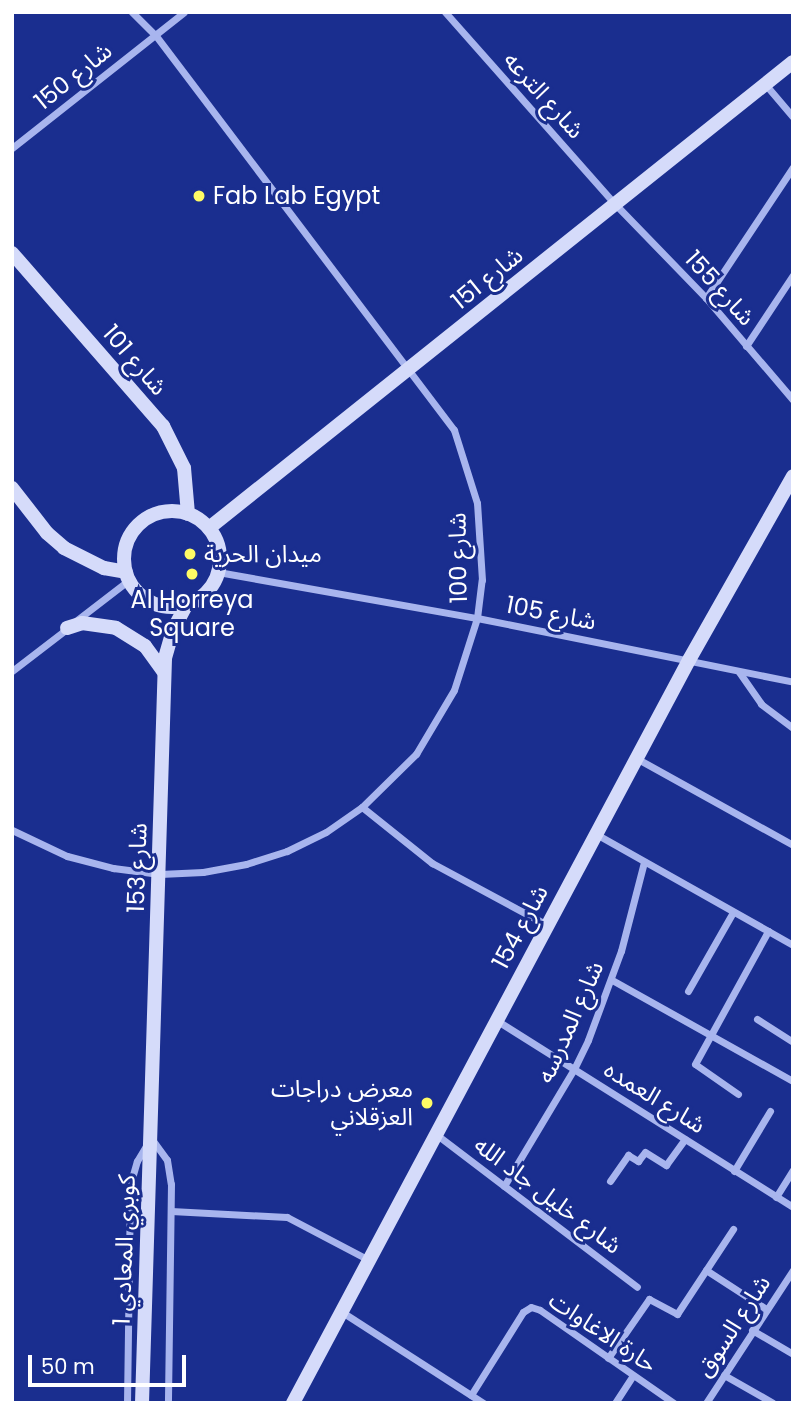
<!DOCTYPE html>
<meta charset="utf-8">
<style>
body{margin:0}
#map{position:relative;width:805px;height:1415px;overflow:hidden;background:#1a2e8f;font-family:Poppins,"Noto Sans Arabic",sans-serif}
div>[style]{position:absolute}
.street>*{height:7px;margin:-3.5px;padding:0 3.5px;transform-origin:3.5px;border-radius:3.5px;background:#a8b5ee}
.secondary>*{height:14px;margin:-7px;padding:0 7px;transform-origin:7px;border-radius:7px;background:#d5dbfa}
.secondary>.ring{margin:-7px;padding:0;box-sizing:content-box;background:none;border:14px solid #d5dbfa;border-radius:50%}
.dots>*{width:19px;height:19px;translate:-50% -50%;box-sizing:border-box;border:4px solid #1a2e8f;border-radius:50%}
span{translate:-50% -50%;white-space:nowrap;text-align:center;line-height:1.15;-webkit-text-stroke:6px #1a2e8f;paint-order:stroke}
.street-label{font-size:24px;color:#fff}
.poi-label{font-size:24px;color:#fff}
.left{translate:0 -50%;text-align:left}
.right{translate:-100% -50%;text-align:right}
.frame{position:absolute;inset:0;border:14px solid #fff;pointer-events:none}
.scale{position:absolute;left:28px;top:1355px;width:158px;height:32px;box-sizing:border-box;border:4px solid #fff;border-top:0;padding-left:9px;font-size:21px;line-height:24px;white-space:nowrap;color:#fff;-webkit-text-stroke:5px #1a2e8f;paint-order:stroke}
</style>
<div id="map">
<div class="street">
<div style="left:445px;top:12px;width:256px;rotate:48.5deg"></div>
<div style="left:615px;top:204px;width:131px;rotate:45.9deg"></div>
<div style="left:706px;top:298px;width:134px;rotate:49.5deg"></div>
<div style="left:765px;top:84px;width:43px;rotate:49.7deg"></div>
<div style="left:12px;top:148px;width:219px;rotate:-38.3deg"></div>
<div style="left:706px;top:298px;width:157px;rotate:-56.4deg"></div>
<div style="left:746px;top:346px;width:85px;rotate:-56.5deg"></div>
<div style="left:218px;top:572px;width:263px;rotate:10.1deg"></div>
<div style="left:477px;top:618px;width:322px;rotate:11.4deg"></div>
<div style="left:77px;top:620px;width:66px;rotate:-37.6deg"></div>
<div style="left:12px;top:671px;width:71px;rotate:-37.5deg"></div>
<div style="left:739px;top:672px;width:39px;rotate:55deg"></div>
<div style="left:761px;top:704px;width:40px;rotate:37deg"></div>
<div style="left:636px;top:758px;width:179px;rotate:29deg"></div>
<div style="left:362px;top:807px;width:90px;rotate:38.7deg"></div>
<div style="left:432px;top:863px;width:131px;rotate:28.3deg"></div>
<div style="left:12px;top:830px;width:61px;rotate:25.3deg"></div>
<div style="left:67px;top:856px;width:48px;rotate:14.6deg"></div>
<div style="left:113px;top:868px;width:47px;rotate:7.3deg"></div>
<div style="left:160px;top:874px;width:43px;rotate:-2.7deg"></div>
<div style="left:203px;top:872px;width:44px;rotate:-10.5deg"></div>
<div style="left:246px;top:864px;width:43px;rotate:-17.6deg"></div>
<div style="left:287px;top:851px;width:43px;rotate:-26deg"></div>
<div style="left:326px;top:832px;width:44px;rotate:-34.8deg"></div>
<div style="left:362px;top:807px;width:76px;rotate:-44.5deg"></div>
<div style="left:416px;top:754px;width:74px;rotate:-59.3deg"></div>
<div style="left:454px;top:690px;width:76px;rotate:-72.3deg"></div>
<div style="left:477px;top:618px;width:38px;rotate:-83deg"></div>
<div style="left:482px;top:580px;width:77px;rotate:-93.7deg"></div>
<div style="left:477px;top:503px;width:77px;rotate:-107.5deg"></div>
<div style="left:454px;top:430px;width:495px;rotate:-127.1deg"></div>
<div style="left:155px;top:35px;width:33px;rotate:-135deg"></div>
<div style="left:596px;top:834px;width:226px;rotate:29.4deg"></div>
<div style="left:612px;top:980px;width:207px;rotate:29.2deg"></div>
<div style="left:688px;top:991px;width:91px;rotate:-60.3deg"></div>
<div style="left:757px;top:1019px;width:43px;rotate:32.6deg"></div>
<div style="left:496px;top:1020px;width:351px;rotate:32.2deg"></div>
<div style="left:738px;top:1094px;width:52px;rotate:-145.1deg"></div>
<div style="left:695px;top:1064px;width:152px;rotate:-61.2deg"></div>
<div style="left:437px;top:1135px;width:251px;rotate:37.2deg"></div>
<div style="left:734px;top:1171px;width:70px;rotate:-59deg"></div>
<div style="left:610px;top:1181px;width:32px;rotate:-55deg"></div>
<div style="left:628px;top:1155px;width:12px;rotate:31deg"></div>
<div style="left:638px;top:1161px;width:11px;rotate:-52deg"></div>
<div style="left:645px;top:1152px;width:25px;rotate:32deg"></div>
<div style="left:666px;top:1165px;width:32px;rotate:-54deg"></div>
<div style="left:504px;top:1186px;width:136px;rotate:-59.1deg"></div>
<div style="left:574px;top:1069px;width:32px;rotate:-64deg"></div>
<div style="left:588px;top:1040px;width:95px;rotate:-69.7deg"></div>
<div style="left:621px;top:951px;width:92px;rotate:-75.5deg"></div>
<div style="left:776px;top:1197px;width:32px;rotate:-58deg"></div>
<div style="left:171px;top:1211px;width:116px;rotate:3deg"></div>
<div style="left:287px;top:1217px;width:93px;rotate:27.7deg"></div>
<div style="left:706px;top:1270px;width:72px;rotate:33deg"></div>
<div style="left:342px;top:1312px;width:168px;rotate:32.8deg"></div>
<div style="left:752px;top:1330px;width:48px;rotate:30.3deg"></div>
<div style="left:608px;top:1358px;width:72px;rotate:-55.2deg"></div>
<div style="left:649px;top:1299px;width:32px;rotate:28deg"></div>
<div style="left:677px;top:1314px;width:102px;rotate:-56.6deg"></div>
<div style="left:724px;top:1375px;width:56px;rotate:29.7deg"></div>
<div style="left:471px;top:1395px;width:98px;rotate:-57.9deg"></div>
<div style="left:523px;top:1312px;width:9px;rotate:-32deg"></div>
<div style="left:531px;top:1307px;width:9px;rotate:18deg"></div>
<div style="left:540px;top:1310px;width:163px;rotate:34.8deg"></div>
<div style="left:127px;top:1403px;width:218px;rotate:-89.2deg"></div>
<div style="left:130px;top:1185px;width:25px;rotate:-74deg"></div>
<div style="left:137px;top:1161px;width:27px;rotate:-59deg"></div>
<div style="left:151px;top:1138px;width:27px;rotate:54deg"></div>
<div style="left:167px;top:1160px;width:24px;rotate:81deg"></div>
<div style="left:171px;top:1184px;width:219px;rotate:90.8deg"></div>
<div style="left:615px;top:1403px;width:33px;rotate:-57deg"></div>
<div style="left:706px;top:1403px;width:159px;rotate:-56.8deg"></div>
</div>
<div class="secondary">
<div style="left:12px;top:253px;width:230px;rotate:48.9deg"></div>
<div style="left:163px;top:426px;width:47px;rotate:63.4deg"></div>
<div style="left:184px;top:468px;width:46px;rotate:85deg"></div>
<div style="left:12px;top:488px;width:57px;rotate:52.1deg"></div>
<div style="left:47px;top:533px;width:23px;rotate:41deg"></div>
<div style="left:64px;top:548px;width:45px;rotate:26.6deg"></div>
<div style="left:104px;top:568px;width:22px;rotate:10deg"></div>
<div class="ring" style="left:124px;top:511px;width:82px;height:82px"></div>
<div style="left:209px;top:528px;width:747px;rotate:-38.59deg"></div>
<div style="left:67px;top:628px;width:16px;rotate:-18deg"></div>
<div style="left:82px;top:623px;width:34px;rotate:8deg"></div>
<div style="left:116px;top:628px;width:34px;rotate:32deg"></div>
<div style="left:145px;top:646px;width:32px;rotate:54deg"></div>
<div style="left:142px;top:1403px;width:745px;rotate:-88.23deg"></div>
<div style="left:165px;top:658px;width:29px;rotate:-74deg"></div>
<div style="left:173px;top:630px;width:30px;rotate:-62deg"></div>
<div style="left:293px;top:1403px;width:842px;rotate:-61.94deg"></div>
<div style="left:689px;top:660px;width:211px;rotate:-60.5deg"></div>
</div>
<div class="dots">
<div style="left:199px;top:196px;background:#fffb65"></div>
<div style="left:190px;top:554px;background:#fffb65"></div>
<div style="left:192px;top:574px;background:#fffb65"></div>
<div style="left:427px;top:1103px;background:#fffb65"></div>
</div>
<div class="street-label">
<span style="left:73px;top:76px;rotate:-39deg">شارع 150</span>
<span style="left:544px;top:95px;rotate:48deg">شارع الترعه</span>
<span style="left:487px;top:278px;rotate:-39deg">شارع 151</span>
<span style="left:720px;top:288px;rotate:48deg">شارع 155</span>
<span style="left:135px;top:360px;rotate:49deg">شارع 101</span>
<span style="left:458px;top:558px;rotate:-91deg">شارع 100</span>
<span style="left:551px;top:613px;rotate:11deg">شارع 105</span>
<span style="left:137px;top:868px;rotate:-88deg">شارع 153</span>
<span style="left:520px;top:927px;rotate:-62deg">شارع 154</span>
<span style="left:570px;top:1022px;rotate:-66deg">شارع المدرسه</span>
<span style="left:655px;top:1097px;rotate:32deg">شارع العمده</span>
<span style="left:548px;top:1195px;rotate:37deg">شارع خليل جاد الله</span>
<span style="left:124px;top:1250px;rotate:-88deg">كوبري المعادي 1</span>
<span style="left:733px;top:1326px;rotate:-57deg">شارع السوق</span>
<span style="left:603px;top:1332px;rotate:34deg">حارة الاغاوات</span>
</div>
<div class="poi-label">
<span class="left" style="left:213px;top:196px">Fab Lab Egypt</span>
<span class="left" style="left:204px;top:554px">ميدان الحرية</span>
<span style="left:192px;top:614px">Al Horreya<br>Square</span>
<span class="right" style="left:413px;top:1103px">معرض دراجات<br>العزقلاني</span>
</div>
<div class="frame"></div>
<div class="scale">50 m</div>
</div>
